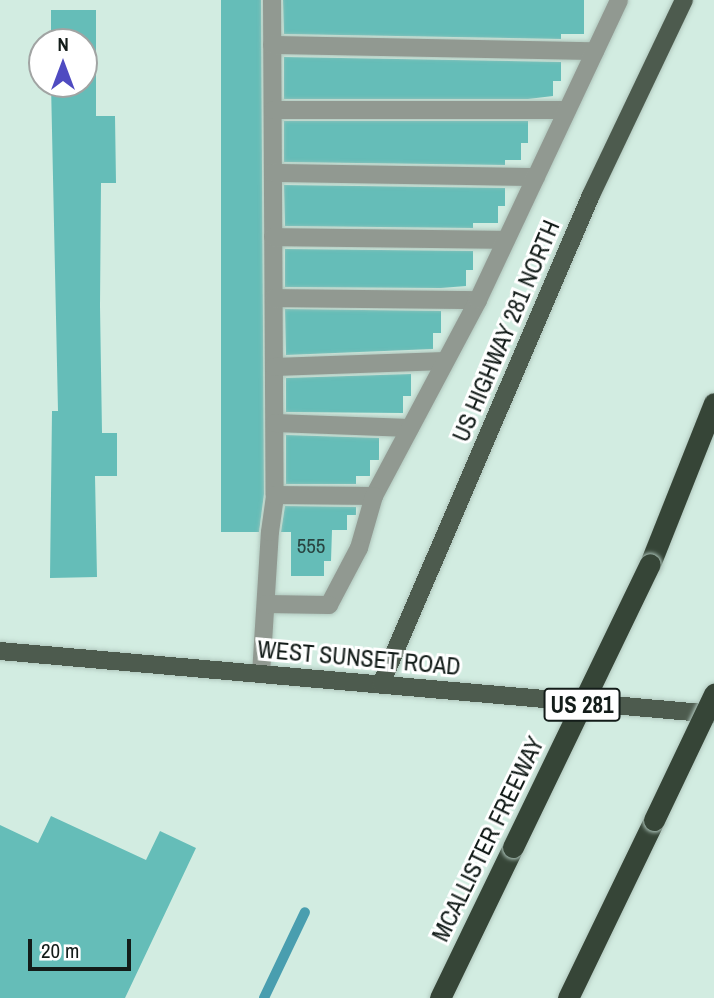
<!DOCTYPE html>
<style>
body{margin:0}
#map{position:relative;width:714px;height:998px;overflow:hidden;background:#d2ece1;font-family:"Archivo Narrow",sans-serif}
div>[style]{position:absolute}
.stream>*{height:10px;margin:-5px;padding:0 5px;transform-origin:5px;border-radius:5px;background:#499eaf}
.building>*{inset:0;background:#65bdb8}
.roads{filter:drop-shadow(0 0 2px #b0c7bd) drop-shadow(0 0 2px #b0c7bd)}
.minor>*{height:18px;margin:-9px;padding:0 9px;transform-origin:9px;border-radius:9px;background:#919991}
.major>*{height:18px;margin:-9px;padding:0 9px;transform-origin:9px;border-radius:9px;background:#4d5b4e}
.highway>*{height:21px;margin:-10.5px;padding:0 10.5px;transform-origin:10.5px;border-radius:10.5px;background:#364537}
.bridges{filter:drop-shadow(0 0 2px #b0c7bd) drop-shadow(0 0 2px #b0c7bd)}
.highway-bridge>*{height:21px;margin:-10.5px;padding:0 10.5px;transform-origin:10.5px;border-radius:10.5px;background:#364537}
span{translate:-50% -50%;white-space:nowrap;text-align:center;line-height:1.15;-webkit-text-stroke:6px #fff;paint-order:stroke}
.number-label{font-size:21px;color:#284441}
.number-label span{-webkit-text-stroke-width:0}
.shield-label span{padding:2px 5px;background:#fff;border:2px solid;border-radius:5px;-webkit-text-stroke-width:0}
.shield-label{font-size:23px;color:#131c19;font-weight:700}
.street-label{font-size:24px;color:#131c19}
.north{position:absolute;left:28px;top:28px;width:70px;height:70px;box-sizing:border-box;background:#fff;border:2px solid #a1a4a3;border-radius:50%;rotate:0deg;font-size:19px;font-weight:700;line-height:28px;text-align:center;color:#131c19}
.north::after{content:'';display:block;margin:auto;width:24px;height:32px;background:#4f4bc1;clip-path:polygon(50% 0,100% 100%,50% 72%,0 100%)}
.scale{position:absolute;left:28px;top:939px;width:103px;height:32px;box-sizing:border-box;border:4px solid #131c19;border-top:0;padding-left:9px;font-size:21px;line-height:24px;white-space:nowrap;color:#131c19;-webkit-text-stroke:5px #fff;paint-order:stroke}
</style>
<div id="map">
<div class="stream">
<div style="left:264px;top:998px;width:95px;rotate:-64.5deg"></div>
</div>
<div class="building">
<div style="clip-path:polygon(221px 0,261px 0,264px 494px,259px 532px,221px 532px)"></div>
<div style="clip-path:polygon(283px 0,584px 0,584px 34px,561px 34px,561px 39px,284px 34px)"></div>
<div style="clip-path:polygon(51px 10px,96px 10px,96px 116px,115px 116px,116px 183px,101px 183px,100px 306px,102px 433px,117px 433px,117px 476px,95px 476px,97px 577px,50px 578px,52px 411px,58px 411px,51px 84px,84px 84px,84px 42px,51px 42px)"></div>
<div style="clip-path:polygon(284px 57px,561px 62px,561px 81px,553px 81px,553px 96px,528px 99px,284px 99px)"></div>
<div style="clip-path:polygon(284px 121px,528px 121px,528px 143px,521px 143px,521px 160px,505px 160px,505px 165px,284px 162px)"></div>
<div style="clip-path:polygon(284px 185px,505px 188px,505px 206px,498px 206px,498px 223px,473px 223px,473px 228px,285px 226px)"></div>
<div style="clip-path:polygon(285px 249px,473px 251px,473px 270px,466px 270px,466px 286px,441px 288px,285px 287px)"></div>
<div style="clip-path:polygon(285px 309px,441px 311px,441px 333px,433px 333px,433px 349px,286px 355px)"></div>
<div style="clip-path:polygon(411px 374px,411px 396px,403px 396px,403px 413px,286px 412px,286px 378px)"></div>
<div style="clip-path:polygon(286px 435px,379px 438px,379px 460px,370px 460px,370px 476px,356px 476px,356px 484px,286px 484px)"></div>
<div style="clip-path:polygon(285px 506px,356px 507px,356px 515px,347px 515px,347px 530px,332px 530px,331px 561px,324px 561px,324px 576px,291px 576px,291px 532px,281px 532px)"></div>
<div style="clip-path:polygon(51px 816px,146px 860px,160px 831px,196px 848px,125px 998px,0 998px,0 825px,38px 843px)"></div>
</div>
<div class="roads">
<div class="minor">
<div style="left:272px;top:0;width:495px;rotate:89.7deg"></div>
<div style="left:272px;top:45px;width:323px;rotate:1.1deg"></div>
<div style="left:273px;top:110px;width:294px"></div>
<div style="left:273px;top:173px;width:263px;rotate:0.9deg"></div>
<div style="left:273px;top:237px;width:233px;rotate:0.7deg"></div>
<div style="left:274px;top:298px;width:204px;rotate:0.6deg"></div>
<div style="left:274px;top:367px;width:171px;rotate:-2deg"></div>
<div style="left:275px;top:423px;width:135px;rotate:2.1deg"></div>
<div style="left:374px;top:496px;width:222px;rotate:-62deg"></div>
<div style="left:478px;top:300px;width:331px;rotate:-64.8deg"></div>
<div style="left:261px;top:674px;width:142px;rotate:-86.4deg"></div>
<div style="left:270px;top:532px;width:37px;rotate:-82deg"></div>
<div style="left:275px;top:495px;width:99px;rotate:0.6deg"></div>
<div style="left:374px;top:496px;width:54px;rotate:106.1deg"></div>
<div style="left:359px;top:548px;width:64px;rotate:117.8deg"></div>
<div style="left:329px;top:605px;width:63px;rotate:-179.1deg"></div>
</div>
<div class="major">
<div style="left:0;top:651px;width:717px;rotate:5.04deg"></div>
<div style="left:381px;top:684px;width:532px;rotate:-66.76deg"></div>
<div style="left:591px;top:195px;width:216px;rotate:-64.5deg"></div>
</div>
<div class="highway">
<div style="left:650px;top:564px;width:173px;rotate:-68.3deg"></div>
<div style="left:440px;top:998px;width:168px;rotate:-64.2deg"></div>
<div style="left:568px;top:998px;width:198px;rotate:-64.2deg"></div>
</div>
</div>
<div class="bridges">
<div class="highway-bridge">
<div style="left:654px;top:820px;width:140px;rotate:-64.5deg"></div>
<div style="left:513px;top:847px;width:314px;rotate:-64.2deg"></div>
</div>
</div>
<div class="number-label">
<span style="left:311px;top:546px">555</span>
</div>
<div class="shield-label">
<span style="left:582px;top:705px">US 281</span>
</div>
<div class="street-label">
<span style="left:506px;top:331px;rotate:-67deg">US HIGHWAY 281 NORTH</span>
<span style="left:359px;top:658px;rotate:5deg">WEST SUNSET ROAD</span>
<span style="left:488px;top:839px;rotate:-64deg">MCALLISTER FREEWAY</span>
</div>
<div class="north">N</div>
<div class="scale">20 m</div>
</div>
